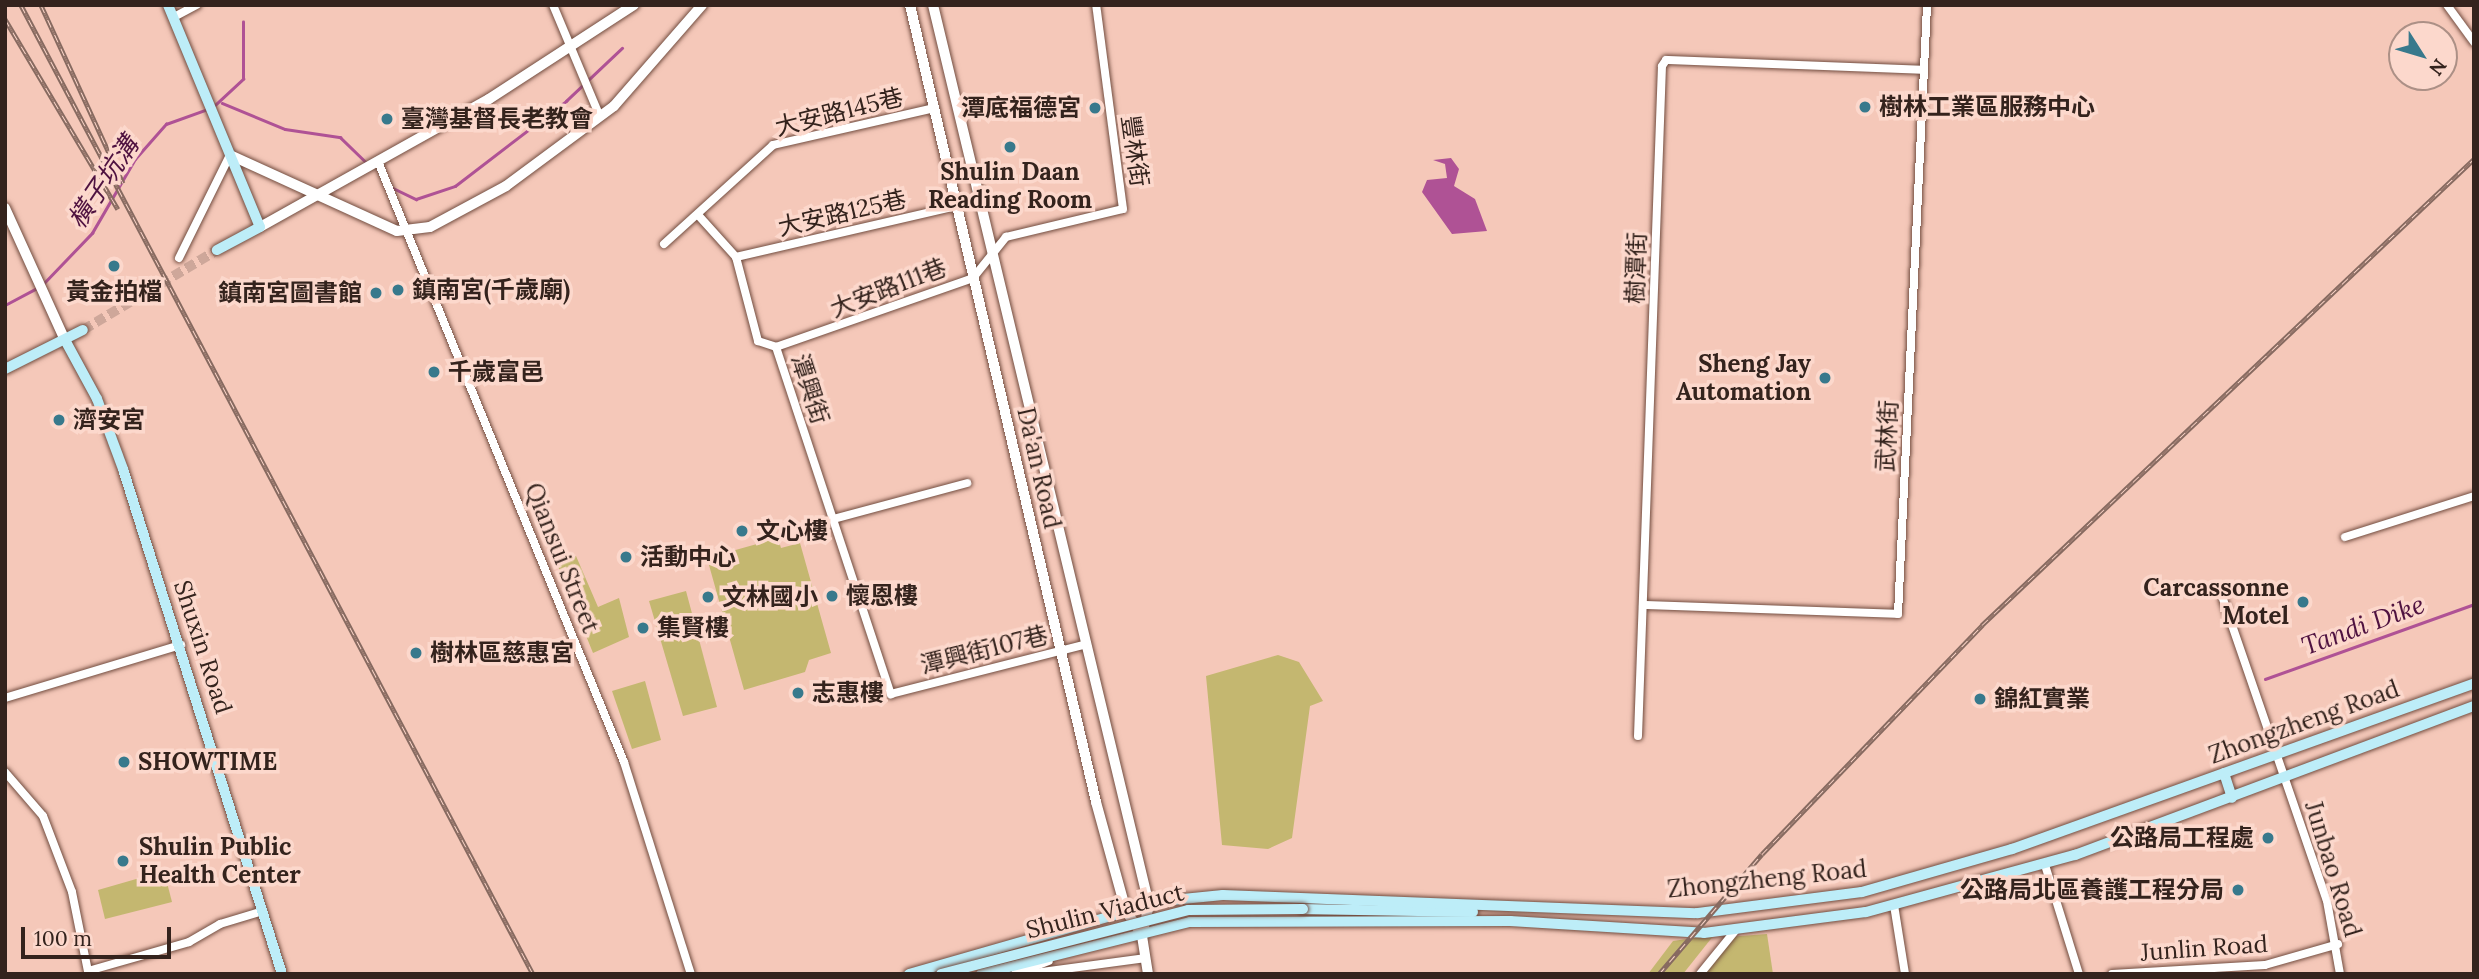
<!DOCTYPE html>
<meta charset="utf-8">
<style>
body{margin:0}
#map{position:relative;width:2479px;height:979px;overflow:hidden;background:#f5c8b9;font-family:Lora,"Noto Sans TC",serif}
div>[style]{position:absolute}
.green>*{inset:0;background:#c4b770}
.water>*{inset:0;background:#af5295}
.stream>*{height:2.5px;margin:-1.25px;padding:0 1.25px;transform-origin:1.25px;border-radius:1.25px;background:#af5295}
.secondary-tunnel>*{height:10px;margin-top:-5px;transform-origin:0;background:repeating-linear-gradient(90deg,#cea79a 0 10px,transparent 0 15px)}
.roads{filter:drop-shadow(0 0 2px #724d40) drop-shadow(0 0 2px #724d40)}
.minor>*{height:8px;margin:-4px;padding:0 4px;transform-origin:4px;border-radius:4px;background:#fff}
.tertiary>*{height:10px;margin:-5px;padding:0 5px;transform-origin:5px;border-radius:5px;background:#fff}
.secondary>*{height:10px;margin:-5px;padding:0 5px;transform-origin:5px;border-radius:5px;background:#bdedf8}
.rail>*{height:5px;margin-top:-2.5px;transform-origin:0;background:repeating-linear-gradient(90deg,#fcd8cc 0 8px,#876a60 0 16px);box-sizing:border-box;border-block:2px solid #876a60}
.bridges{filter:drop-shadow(0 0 2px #724d40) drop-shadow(0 0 2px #724d40)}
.secondary-bridge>*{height:10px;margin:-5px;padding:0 5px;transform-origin:5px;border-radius:5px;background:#bdedf8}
.dots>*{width:19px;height:19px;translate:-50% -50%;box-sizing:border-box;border:4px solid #fcd8cc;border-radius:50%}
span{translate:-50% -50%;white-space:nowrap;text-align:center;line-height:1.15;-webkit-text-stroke:7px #fcd8cc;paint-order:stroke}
.poi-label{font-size:24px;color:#34231d;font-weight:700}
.left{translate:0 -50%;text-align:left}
.right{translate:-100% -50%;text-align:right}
.street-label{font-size:24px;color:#34231d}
.water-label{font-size:26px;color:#4f1240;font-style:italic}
.frame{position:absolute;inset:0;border:7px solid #34231d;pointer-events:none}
.north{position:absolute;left:2388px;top:21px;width:70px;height:70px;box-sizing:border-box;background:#fcd8cc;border:2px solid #ac9086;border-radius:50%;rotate:127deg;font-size:19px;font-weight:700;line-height:28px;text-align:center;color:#34231d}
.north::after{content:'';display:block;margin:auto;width:24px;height:32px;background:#38798c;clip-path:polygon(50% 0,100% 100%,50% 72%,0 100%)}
.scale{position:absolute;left:21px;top:927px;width:150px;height:32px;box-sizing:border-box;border:4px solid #34231d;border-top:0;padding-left:9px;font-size:21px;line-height:24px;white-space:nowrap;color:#34231d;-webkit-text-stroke:5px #fcd8cc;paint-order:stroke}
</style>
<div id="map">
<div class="green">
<div style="clip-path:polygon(778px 538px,781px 548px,800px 543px,831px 653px,809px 660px,805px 672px,744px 690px,707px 558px)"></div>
<div style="clip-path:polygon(576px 556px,598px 607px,619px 598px,629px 637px,593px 653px,557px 564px)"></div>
<div style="clip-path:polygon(686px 591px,717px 707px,683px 716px,649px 601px)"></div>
<div style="clip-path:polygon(1278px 655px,1299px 662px,1323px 701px,1310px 706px,1292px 838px,1268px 849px,1222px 845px,1206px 676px)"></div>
<div style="clip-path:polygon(645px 681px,661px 740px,632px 749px,612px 691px)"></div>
<div style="clip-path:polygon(164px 871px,172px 902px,105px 919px,98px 890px)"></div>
<div style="clip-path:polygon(1767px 934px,1773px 974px,1696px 974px,1727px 937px)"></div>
<div style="clip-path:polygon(1714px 935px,1683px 974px,1648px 974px,1673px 941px)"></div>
</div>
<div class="water">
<div style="clip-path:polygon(1451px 158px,1459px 169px,1454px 186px,1475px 199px,1487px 231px,1452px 234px,1422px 192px,1427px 180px,1447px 178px,1445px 164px,1433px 160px)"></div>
</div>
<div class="stream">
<div style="left:222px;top:103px;width:68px;rotate:22.4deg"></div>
<div style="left:285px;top:129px;width:56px;rotate:8.3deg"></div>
<div style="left:340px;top:137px;width:37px;rotate:44deg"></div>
<div style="left:214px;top:106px;width:40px;rotate:-43deg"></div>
<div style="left:243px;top:79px;width:57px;rotate:-90deg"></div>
<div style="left:391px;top:187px;width:28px;rotate:26deg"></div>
<div style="left:416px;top:199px;width:41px;rotate:-18.4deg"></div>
<div style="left:455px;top:186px;width:140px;rotate:-37.4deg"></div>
<div style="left:566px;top:101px;width:77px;rotate:-43.4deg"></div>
<div style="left:43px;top:284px;width:71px;rotate:-46.1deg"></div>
<div style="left:92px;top:233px;width:86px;rotate:-59.8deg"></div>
<div style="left:135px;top:159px;width:47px;rotate:-48.5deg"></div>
<div style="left:166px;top:124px;width:45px;rotate:-19.7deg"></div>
<div style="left:5px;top:305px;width:36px;rotate:-28deg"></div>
<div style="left:2265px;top:679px;width:222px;rotate:-19.7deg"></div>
</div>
<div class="secondary-tunnel">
<div style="left:83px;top:330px;width:156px;rotate:-30.8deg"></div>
</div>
<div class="roads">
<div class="minor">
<div style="left:553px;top:5px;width:121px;rotate:67.2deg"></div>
<div style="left:2447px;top:5px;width:46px;rotate:53.9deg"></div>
<div style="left:174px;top:17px;width:26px;rotate:-28deg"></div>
<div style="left:379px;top:164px;width:646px;rotate:67.72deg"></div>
<div style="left:624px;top:762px;width:222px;rotate:72.5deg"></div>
<div style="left:699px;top:216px;width:55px;rotate:47.9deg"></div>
<div style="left:736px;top:257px;width:87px;rotate:75.3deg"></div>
<div style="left:758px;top:341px;width:19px;rotate:18deg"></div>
<div style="left:776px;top:347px;width:366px;rotate:71.7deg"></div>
<div style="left:891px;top:694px;width:202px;rotate:-14.3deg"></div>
<div style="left:664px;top:244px;width:147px;rotate:-42.2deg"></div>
<div style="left:773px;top:145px;width:165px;rotate:-12.9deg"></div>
<div style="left:736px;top:257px;width:227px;rotate:-13deg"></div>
<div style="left:179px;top:258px;width:115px;rotate:-63.7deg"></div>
<div style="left:776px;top:347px;width:209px;rotate:-19.3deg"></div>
<div style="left:973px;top:278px;width:53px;rotate:-51.2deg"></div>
<div style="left:1006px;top:237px;width:120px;rotate:-13.5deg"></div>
<div style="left:1123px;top:209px;width:206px;rotate:-97.5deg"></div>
<div style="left:833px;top:519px;width:139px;rotate:-15deg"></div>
<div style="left:2345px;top:537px;width:135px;rotate:-17.6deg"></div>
<div style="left:2223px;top:599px;width:319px;rotate:71deg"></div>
<div style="left:2327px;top:901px;width:74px;rotate:79.9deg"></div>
<div style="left:1643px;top:605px;width:255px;rotate:2deg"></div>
<div style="left:1898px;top:614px;width:610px;rotate:-87.27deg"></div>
<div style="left:5px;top:698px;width:184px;rotate:-16.8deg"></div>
<div style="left:1638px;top:736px;width:670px;rotate:-87.95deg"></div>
<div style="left:1662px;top:66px;width:7px;rotate:-56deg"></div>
<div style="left:1666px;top:60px;width:258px;rotate:2.2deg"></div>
<div style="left:5px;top:772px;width:58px;rotate:49.2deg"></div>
<div style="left:43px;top:816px;width:81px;rotate:69.1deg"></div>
<div style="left:72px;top:892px;width:81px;rotate:78.6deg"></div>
<div style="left:88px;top:971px;width:105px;rotate:-16deg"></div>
<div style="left:189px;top:942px;width:36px;rotate:-30deg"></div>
<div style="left:220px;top:924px;width:45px;rotate:-16.8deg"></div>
<div style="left:2045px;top:865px;width:114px;rotate:72.7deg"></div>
<div style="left:1894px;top:905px;width:70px;rotate:80.9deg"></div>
<div style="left:1015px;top:974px;width:36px;rotate:-21deg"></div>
<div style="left:1027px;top:974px;width:120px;rotate:-7.7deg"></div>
<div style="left:1700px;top:974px;width:55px;rotate:-50.9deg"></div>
<div style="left:2112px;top:974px;width:153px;rotate:-3.4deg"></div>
<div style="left:2265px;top:965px;width:76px;rotate:-16deg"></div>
</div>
<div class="tertiary">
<div style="left:910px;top:5px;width:818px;rotate:76.86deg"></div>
<div style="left:1096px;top:802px;width:113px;rotate:74.6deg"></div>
<div style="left:1126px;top:911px;width:22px;rotate:56deg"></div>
<div style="left:933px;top:5px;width:926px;rotate:76.5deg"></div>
<div style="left:1149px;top:905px;width:32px;rotate:103deg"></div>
<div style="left:1142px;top:936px;width:38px;rotate:81deg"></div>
<div style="left:230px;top:155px;width:183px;rotate:24.5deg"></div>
<div style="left:397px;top:231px;width:33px;rotate:-7deg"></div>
<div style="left:430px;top:227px;width:86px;rotate:-28.3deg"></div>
<div style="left:506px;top:186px;width:134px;rotate:-36.5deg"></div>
<div style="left:614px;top:106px;width:134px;rotate:-48.9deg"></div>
<div style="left:5px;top:208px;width:145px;rotate:65.6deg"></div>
<div style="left:260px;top:227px;width:262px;rotate:-29.2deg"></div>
<div style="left:489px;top:99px;width:173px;rotate:-33deg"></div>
</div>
<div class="secondary">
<div style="left:168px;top:5px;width:240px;rotate:67.5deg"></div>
<div style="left:260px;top:227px;width:49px;rotate:151.9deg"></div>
<div style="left:65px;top:340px;width:67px;rotate:61.5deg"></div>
<div style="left:97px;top:399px;width:75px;rotate:69.6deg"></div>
<div style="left:123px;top:469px;width:529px;rotate:72.52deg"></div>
<div style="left:5px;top:369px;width:87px;rotate:-26.6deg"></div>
<div style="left:2224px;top:773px;width:26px;rotate:72deg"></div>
<div style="left:1303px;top:909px;width:170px;rotate:1deg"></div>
<div style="left:909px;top:974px;width:264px;rotate:-16deg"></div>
<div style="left:1163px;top:901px;width:60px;rotate:-5.7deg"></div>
<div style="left:1223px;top:895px;width:475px;rotate:2.2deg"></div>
<div style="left:1698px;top:913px;width:165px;rotate:-7.3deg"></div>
<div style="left:1862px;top:892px;width:156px;rotate:-16deg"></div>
<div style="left:2012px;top:849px;width:491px;rotate:-19.7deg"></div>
<div style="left:981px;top:974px;width:215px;rotate:-14deg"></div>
<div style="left:1190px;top:922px;width:320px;rotate:-0.2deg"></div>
<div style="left:1510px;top:921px;width:194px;rotate:3.5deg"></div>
<div style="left:1704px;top:933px;width:163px;rotate:-7.4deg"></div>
<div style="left:1866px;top:912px;width:217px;rotate:-15.3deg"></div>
<div style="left:2075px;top:855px;width:426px;rotate:-20.5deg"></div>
</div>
</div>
<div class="rail">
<div style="left:21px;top:5px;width:1096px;rotate:62.15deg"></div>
<div style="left:41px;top:5px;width:196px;rotate:65.3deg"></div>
<div style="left:5px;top:19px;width:221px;rotate:59.3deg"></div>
<div style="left:1659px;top:974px;width:158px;rotate:-49.4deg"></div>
<div style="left:1762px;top:854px;width:318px;rotate:-46.1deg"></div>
<div style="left:1982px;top:625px;width:678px;rotate:-43.45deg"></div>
</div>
<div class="bridges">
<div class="secondary-bridge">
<div style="left:941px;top:974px;width:255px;rotate:-14.5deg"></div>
<div style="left:1188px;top:910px;width:115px;rotate:-0.5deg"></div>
</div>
</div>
<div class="dots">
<div style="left:1865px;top:107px;background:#38798c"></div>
<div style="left:1095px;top:108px;background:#38798c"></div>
<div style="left:387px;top:119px;background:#38798c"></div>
<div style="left:1010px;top:147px;background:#38798c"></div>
<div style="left:114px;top:266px;background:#38798c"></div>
<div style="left:398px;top:290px;background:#38798c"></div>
<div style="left:376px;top:293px;background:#38798c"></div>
<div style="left:434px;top:372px;background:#38798c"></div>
<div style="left:1825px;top:378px;background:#38798c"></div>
<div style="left:59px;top:420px;background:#38798c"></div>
<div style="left:742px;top:531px;background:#38798c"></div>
<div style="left:626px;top:557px;background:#38798c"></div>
<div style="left:832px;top:596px;background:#38798c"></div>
<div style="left:708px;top:597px;background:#38798c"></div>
<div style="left:2303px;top:602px;background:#38798c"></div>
<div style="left:643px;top:628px;background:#38798c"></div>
<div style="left:416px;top:653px;background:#38798c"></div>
<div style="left:798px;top:693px;background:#38798c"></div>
<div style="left:1980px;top:699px;background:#38798c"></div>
<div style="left:124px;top:762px;background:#38798c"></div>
<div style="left:2268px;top:838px;background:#38798c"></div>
<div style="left:123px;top:861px;background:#38798c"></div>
<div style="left:2238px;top:890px;background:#38798c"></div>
</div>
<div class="poi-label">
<span class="left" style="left:1879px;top:107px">樹林工業區服務中心</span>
<span class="right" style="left:1081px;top:108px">潭底福德宮</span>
<span class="left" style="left:401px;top:119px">臺灣基督長老教會</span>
<span style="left:1010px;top:186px">Shulin Daan<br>Reading Room</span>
<span class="left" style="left:412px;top:290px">鎮南宮(千歲廟)</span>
<span style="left:114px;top:292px">黃金拍檔</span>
<span class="right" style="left:362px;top:293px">鎮南宮圖書館</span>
<span class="right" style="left:1811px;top:378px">Sheng Jay<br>Automation</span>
<span class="left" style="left:448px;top:372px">千歲富邑</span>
<span class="left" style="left:73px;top:420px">濟安宮</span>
<span class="left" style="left:756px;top:531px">文心樓</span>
<span class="left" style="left:640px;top:557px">活動中心</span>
<span class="right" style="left:2289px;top:602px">Carcassonne<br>Motel</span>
<span class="left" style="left:846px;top:596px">懷恩樓</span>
<span class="left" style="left:722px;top:597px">文林國小</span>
<span class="left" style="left:657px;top:628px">集賢樓</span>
<span class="left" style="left:430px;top:653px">樹林區慈惠宮</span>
<span class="left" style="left:812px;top:693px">志惠樓</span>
<span class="left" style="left:1994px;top:699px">錦紅實業</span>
<span class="left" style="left:138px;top:762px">SHOWTIME</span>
<span class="right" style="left:2254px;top:838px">公路局工程處</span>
<span class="left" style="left:139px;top:861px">Shulin Public<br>Health Center</span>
<span class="right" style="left:2224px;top:890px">公路局北區養護工程分局</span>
</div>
<div class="street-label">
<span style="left:839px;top:112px;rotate:-14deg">大安路145巷</span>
<span style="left:1135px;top:151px;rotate:82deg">豐林街</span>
<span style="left:842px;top:213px;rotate:-13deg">大安路125巷</span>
<span style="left:1636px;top:268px;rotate:-88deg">樹潭街</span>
<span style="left:888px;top:288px;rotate:-21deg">大安路111巷</span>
<span style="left:810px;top:389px;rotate:72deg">潭興街</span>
<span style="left:1887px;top:436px;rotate:-87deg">武林街</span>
<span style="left:1039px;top:468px;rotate:77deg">Da'an Road</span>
<span style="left:562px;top:558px;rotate:68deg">Qiansui Street</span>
<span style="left:203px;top:647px;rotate:72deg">Shuxin Road</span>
<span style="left:984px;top:650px;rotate:-14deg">潭興街107巷</span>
<span style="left:2304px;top:722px;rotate:-20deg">Zhongzheng Road</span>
<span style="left:2333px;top:869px;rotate:73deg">Junbao Road</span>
<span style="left:1767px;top:879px;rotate:-6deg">Zhongzheng Road</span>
<span style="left:1105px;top:911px;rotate:-14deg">Shulin Viaduct</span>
<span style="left:2204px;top:948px;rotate:-4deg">Junlin Road</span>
</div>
<div class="water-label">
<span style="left:103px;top:182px;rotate:-56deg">橫子坑溝</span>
<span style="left:2363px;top:625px;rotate:-20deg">Tandi Dike</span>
</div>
<div class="frame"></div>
<div class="north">N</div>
<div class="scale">100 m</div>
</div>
